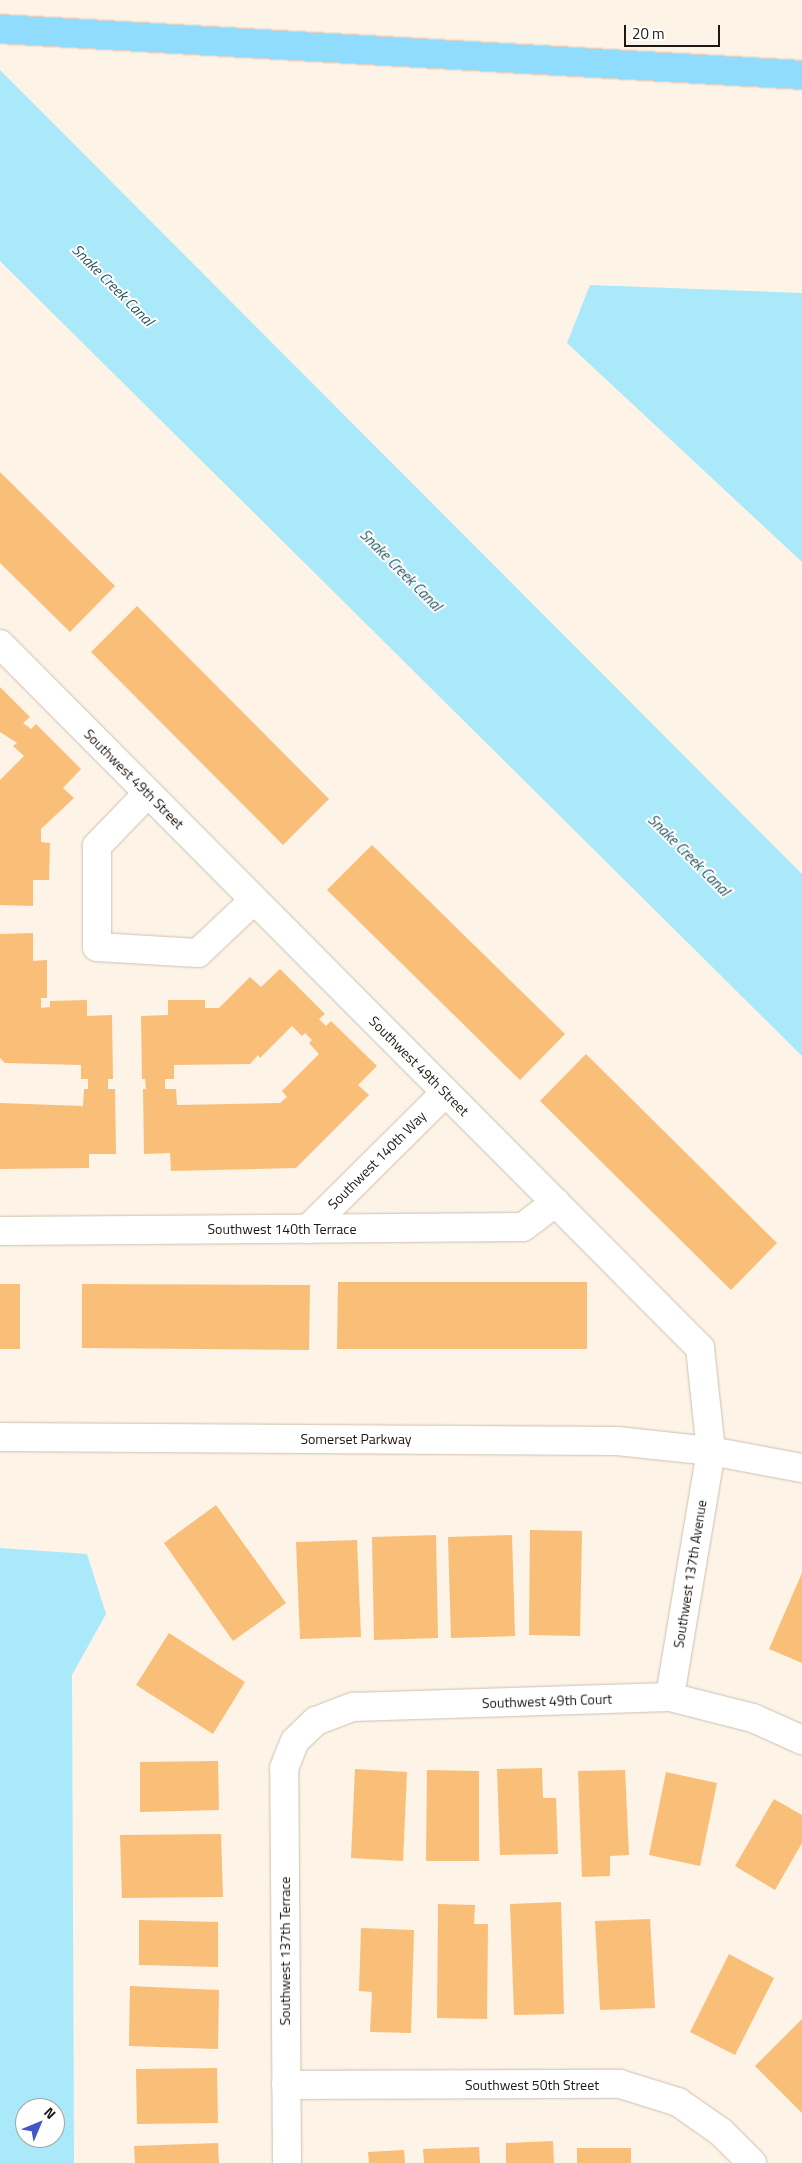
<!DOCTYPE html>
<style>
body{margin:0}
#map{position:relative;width:802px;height:2163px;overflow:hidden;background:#fdf3e7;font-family:"Titillium Web",sans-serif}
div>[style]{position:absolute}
.water>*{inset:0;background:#aae9f9}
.building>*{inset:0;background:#f9bf78}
.roads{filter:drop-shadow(0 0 1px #cdc0b2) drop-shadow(0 0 1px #cdc0b2)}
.minor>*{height:28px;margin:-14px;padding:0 14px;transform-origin:14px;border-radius:14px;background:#fff}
.highway>*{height:28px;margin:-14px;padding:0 14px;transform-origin:14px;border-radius:14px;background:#8fdcff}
span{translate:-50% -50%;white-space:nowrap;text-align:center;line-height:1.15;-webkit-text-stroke:4px #fff;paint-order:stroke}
.street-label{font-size:14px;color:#1c1813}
.water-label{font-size:15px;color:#1f515c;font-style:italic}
.north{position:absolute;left:15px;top:2098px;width:50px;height:50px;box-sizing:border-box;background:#fff;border:1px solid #a4a3a1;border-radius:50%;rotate:45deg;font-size:14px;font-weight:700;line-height:20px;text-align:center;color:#1c1813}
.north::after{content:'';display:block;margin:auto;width:18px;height:22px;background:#4355c9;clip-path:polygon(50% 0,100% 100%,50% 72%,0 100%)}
.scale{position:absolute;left:624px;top:25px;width:96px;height:22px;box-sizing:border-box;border:2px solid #1c1813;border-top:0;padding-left:6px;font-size:15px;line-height:18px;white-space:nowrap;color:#1c1813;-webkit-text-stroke:4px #fff;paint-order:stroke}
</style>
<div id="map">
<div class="water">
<div style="clip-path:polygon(0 70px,802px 874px,802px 1056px,0 261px)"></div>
<div style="clip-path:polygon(590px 285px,802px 293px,802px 562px,567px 343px)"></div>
<div style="clip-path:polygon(evenodd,0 1548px,87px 1554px,106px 1614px,72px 1675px,74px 2163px,0 2163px,0 1548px,25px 2108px,55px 2108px,55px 2138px,25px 2138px,25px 2108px)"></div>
</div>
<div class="building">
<div style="clip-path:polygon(0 472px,115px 586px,70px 632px,0 563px)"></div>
<div style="clip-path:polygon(137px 606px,329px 799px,283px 845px,91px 652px)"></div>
<div style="clip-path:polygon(0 687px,30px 717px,23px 723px,31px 729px,36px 724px,81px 769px,63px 788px,74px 798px,41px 829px,41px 842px,50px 843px,49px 880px,33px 880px,33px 906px,0 905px,0 780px,24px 756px,13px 746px,17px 743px,0 732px)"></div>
<div style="clip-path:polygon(372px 845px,565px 1034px,520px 1080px,327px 890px)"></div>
<div style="clip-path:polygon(33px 933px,33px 961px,47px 960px,47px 998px,41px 998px,41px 1008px,50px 1007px,50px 1001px,87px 1000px,87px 1016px,112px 1015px,113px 1079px,108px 1079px,108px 1089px,115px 1089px,116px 1154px,89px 1154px,89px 1168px,0 1169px,0 1103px,83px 1106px,84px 1089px,88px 1089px,88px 1079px,81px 1079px,81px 1065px,5px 1063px,0 1058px,0 934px)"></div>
<div style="clip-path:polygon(evenodd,280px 969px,325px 1014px,319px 1019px,326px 1026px,331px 1021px,377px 1066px,358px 1085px,369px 1095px,296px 1168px,171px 1171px,170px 1153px,144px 1154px,143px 1089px,146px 1089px,145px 1079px,142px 1079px,141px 1016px,168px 1015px,168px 1000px,205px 1000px,205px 1008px,219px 1008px,250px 977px,261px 987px,280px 969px,292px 1026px,302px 1036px,305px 1033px,312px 1040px,309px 1043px,319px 1054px,282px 1091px,287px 1097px,280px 1103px,177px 1105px,176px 1089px,165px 1089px,165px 1079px,174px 1079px,174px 1065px,250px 1064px,258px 1055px,260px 1058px,292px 1026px)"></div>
<div style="clip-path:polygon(586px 1054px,777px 1243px,731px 1290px,540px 1101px)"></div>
<div style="clip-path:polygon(338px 1282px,587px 1282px,587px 1349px,337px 1349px)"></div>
<div style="clip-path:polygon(0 1284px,20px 1284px,20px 1349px,0 1349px)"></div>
<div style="clip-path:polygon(82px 1284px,310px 1285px,309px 1350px,82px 1348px)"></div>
<div style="clip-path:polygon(216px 1505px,286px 1603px,233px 1641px,164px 1543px)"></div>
<div style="clip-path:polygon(530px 1530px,582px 1531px,580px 1636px,529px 1635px)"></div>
<div style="clip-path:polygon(436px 1535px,438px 1638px,374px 1640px,372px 1537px)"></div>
<div style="clip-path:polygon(512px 1535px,515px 1636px,451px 1638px,448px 1537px)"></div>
<div style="clip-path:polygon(357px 1540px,361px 1637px,300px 1639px,296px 1542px)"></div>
<div style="clip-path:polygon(802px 1573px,802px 1663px,769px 1649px)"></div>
<div style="clip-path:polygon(169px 1633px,245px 1682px,213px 1734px,136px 1685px)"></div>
<div style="clip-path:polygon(218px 1761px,219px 1810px,140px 1812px,140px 1762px)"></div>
<div style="clip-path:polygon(542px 1768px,543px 1798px,556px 1798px,558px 1854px,500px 1855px,497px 1769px)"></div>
<div style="clip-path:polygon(355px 1769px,407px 1772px,403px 1861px,351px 1858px)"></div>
<div style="clip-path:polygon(427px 1770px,479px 1771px,479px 1861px,426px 1861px)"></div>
<div style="clip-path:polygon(625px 1770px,629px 1855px,610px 1856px,610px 1876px,582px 1877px,578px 1771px)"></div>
<div style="clip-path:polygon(666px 1772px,717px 1783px,700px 1866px,649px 1855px)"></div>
<div style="clip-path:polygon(774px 1799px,802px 1815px,802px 1843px,775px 1890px,735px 1866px)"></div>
<div style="clip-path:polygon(221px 1834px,223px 1897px,122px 1898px,120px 1835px)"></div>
<div style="clip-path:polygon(561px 1902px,564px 2014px,514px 2015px,510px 1904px)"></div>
<div style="clip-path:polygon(438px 1904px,475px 1905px,474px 1924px,488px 1924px,487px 2019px,437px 2018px)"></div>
<div style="clip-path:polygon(650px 1919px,655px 2008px,600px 2010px,595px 1921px)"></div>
<div style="clip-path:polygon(139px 1920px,218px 1922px,218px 1967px,139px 1965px)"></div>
<div style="clip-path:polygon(361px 1928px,414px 1930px,411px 2033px,370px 2032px,372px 1992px,359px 1991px)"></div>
<div style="clip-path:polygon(729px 1954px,774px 1978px,735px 2055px,690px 2032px)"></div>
<div style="clip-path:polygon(130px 1986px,219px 1990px,218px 2049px,129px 2046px)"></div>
<div style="clip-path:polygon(802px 2019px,802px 2113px,755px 2066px)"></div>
<div style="clip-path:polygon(217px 2068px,218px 2123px,137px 2124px,136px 2069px)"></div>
<div style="clip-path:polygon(553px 2141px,554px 2163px,506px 2163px,506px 2143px)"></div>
<div style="clip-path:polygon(218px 2143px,219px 2163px,135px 2163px,134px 2146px)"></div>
<div style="clip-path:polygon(479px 2147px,480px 2163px,424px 2163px,423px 2149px)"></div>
<div style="clip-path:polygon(577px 2148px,631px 2148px,631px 2163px,577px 2163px)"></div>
<div style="clip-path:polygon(404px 2150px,405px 2163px,369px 2163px,368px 2152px)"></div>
</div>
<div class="roads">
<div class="minor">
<div style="left:0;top:644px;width:993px;rotate:45.16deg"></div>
<div style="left:700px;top:1348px;width:104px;rotate:83.9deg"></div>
<div style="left:711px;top:1451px;width:249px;rotate:99.5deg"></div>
<div style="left:148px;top:793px;width:74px;rotate:133.9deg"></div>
<div style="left:97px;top:846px;width:101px;rotate:90deg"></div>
<div style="left:97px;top:947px;width:101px;rotate:3.4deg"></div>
<div style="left:198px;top:953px;width:77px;rotate:-43.4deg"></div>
<div style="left:308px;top:1229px;width:194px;rotate:-44.8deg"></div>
<div style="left:0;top:1231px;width:523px;rotate:-0.44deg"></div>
<div style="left:523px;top:1227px;width:41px;rotate:-37.1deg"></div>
<div style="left:0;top:1437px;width:617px;rotate:0.37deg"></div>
<div style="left:617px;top:1441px;width:95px;rotate:6.1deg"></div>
<div style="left:711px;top:1451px;width:93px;rotate:10.6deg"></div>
<div style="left:286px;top:2085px;width:334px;rotate:-0.2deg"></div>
<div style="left:620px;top:2084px;width:61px;rotate:17.2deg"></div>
<div style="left:678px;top:2102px;width:52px;rotate:34.9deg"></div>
<div style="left:721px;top:2132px;width:44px;rotate:45deg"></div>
<div style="left:287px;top:2163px;width:395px;rotate:-90.4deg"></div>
<div style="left:284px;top:1768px;width:29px;rotate:-68deg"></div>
<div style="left:295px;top:1741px;width:29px;rotate:-44deg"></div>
<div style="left:316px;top:1721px;width:40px;rotate:-21deg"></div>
<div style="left:353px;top:1707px;width:317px;rotate:-1.8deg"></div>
<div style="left:670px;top:1697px;width:86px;rotate:14.2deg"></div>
<div style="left:753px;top:1718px;width:54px;rotate:24.2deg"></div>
</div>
<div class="highway">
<div style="left:0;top:29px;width:803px;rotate:3.28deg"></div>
</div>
</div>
<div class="street-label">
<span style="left:134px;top:779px;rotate:45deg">Southwest 49th Street</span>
<span style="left:419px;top:1066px;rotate:45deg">Southwest 49th Street</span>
<span style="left:377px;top:1160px;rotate:-45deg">Southwest 140th Way</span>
<span style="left:282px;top:1229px">Southwest 140th Terrace</span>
<span style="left:356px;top:1439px">Somerset Parkway</span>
<span style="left:690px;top:1574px;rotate:-81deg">Southwest 137th Avenue</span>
<span style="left:547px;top:1701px;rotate:-2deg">Southwest 49th Court</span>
<span style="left:285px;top:1951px;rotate:-90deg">Southwest 137th Terrace</span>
<span style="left:532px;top:2085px">Southwest 50th Street</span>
</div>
<div class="water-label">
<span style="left:113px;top:285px;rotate:45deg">Snake Creek Canal</span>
<span style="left:401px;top:570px;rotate:45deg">Snake Creek Canal</span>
<span style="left:689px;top:855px;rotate:45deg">Snake Creek Canal</span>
</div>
<div class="north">N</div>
<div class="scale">20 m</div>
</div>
